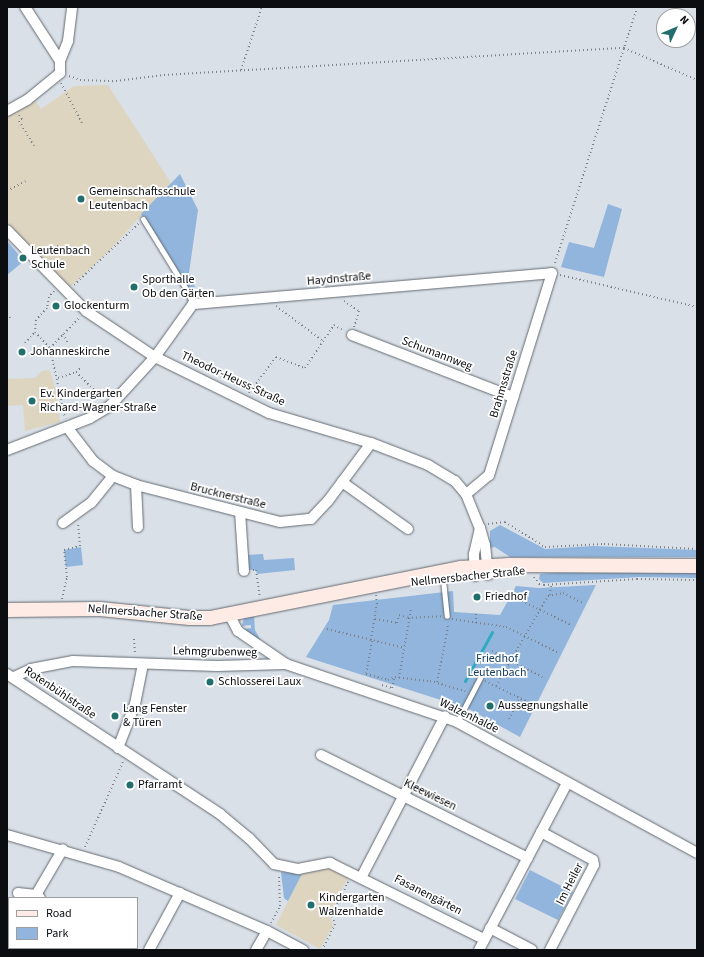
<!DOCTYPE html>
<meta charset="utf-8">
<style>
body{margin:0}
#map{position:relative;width:704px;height:957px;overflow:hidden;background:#d9e0e8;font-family:"Source Sans 3",sans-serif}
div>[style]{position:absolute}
.education>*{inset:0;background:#ded5c0}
.green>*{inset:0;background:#91b5dc}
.stream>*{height:3px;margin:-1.5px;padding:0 1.5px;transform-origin:1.5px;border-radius:1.5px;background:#32aac1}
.path>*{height:2px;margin-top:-1px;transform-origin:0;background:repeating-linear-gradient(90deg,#7c8187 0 1px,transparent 0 4px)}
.roads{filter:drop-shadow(0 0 1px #646a71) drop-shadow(0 0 1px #646a71)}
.lane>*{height:5px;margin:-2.5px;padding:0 2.5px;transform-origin:2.5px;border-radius:2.5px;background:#fff}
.street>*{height:10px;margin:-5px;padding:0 5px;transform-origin:5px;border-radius:5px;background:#fff}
.secondary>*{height:14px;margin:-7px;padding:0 7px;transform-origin:7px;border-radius:7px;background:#feebe5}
.dots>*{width:11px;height:11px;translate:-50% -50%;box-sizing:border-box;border:2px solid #fff;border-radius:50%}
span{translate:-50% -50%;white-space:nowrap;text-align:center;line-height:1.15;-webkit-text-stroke:3.5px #fff;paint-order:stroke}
.poi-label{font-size:12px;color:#0b0d10}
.left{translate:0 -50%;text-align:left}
.street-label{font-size:12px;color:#0b0d10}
.park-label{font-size:12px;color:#153e65}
.frame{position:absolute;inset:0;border:8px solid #0b0d10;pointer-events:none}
.legend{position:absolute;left:8px;top:897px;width:130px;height:52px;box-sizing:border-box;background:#fff;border:1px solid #9d9e9f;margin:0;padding:5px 7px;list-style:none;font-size:12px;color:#0b0d10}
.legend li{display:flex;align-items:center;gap:8px;height:20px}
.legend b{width:20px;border:1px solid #9d9e9f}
.north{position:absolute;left:656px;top:8px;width:40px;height:40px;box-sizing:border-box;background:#fff;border:1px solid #9d9e9f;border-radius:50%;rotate:46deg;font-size:11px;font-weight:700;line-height:16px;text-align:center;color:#0b0d10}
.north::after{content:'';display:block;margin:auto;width:14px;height:18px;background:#226e6c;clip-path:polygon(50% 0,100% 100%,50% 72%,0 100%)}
</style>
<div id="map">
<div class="education">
<div style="clip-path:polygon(108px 85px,171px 183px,110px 250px,70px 287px,14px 231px,7px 220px,7px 117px,35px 100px,41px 109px,74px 86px)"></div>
<div style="clip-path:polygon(50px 370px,57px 396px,60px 422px,25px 431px,23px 405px,7px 406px,7px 379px,35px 378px,42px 371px)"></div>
<div style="clip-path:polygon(329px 867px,349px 876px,329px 914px,333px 926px,320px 949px,276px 925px,302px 874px)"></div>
</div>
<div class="green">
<div style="clip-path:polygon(180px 174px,198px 210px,189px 273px,195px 287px,184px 291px,141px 214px)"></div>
<div style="clip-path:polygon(608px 204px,622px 209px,604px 277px,561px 267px,569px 242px,594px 248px)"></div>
<div style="clip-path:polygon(8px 242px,24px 261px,7px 275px,7px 243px)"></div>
<div style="clip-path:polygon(500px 525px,545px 549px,593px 546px,697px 550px,697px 557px,510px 557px,495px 547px,490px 548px,490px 531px)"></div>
<div style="clip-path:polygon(81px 547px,83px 565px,66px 567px,64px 550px)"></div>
<div style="clip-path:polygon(263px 554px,264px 560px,294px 558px,295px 570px,257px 574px,256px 570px,248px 570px,247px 555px)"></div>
<div style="clip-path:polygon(697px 571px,697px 578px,639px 577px,543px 583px,539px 579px,540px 574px,565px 572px)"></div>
<div style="clip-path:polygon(596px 585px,520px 737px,469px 709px,306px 657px,329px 620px,333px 605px,453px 591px,454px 612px,500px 615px,516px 586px,539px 588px)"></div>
<div style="clip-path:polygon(254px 616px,255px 630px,261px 641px,244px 629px,251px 628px,251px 625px,242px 626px,244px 618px)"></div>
<div style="clip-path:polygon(530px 870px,573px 892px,558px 920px,515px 899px)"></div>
<div style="clip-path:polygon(281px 872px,302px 874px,288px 901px,284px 898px)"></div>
</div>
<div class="stream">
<div style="left:465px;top:681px;width:56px;rotate:-61.1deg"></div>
<div style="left:7px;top:942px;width:2px;rotate:27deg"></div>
<div style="left:17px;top:948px;width:4px;rotate:27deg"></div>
</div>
<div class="path">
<div style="left:241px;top:70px;width:66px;rotate:-71.6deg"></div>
<div style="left:69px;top:76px;width:12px;rotate:20deg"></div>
<div style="left:80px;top:80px;width:36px;rotate:2deg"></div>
<div style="left:116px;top:81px;width:48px;rotate:-7.1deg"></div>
<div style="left:164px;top:75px;width:461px;rotate:-3.4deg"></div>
<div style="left:624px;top:48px;width:80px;rotate:23.7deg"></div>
<div style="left:61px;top:83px;width:45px;rotate:62.3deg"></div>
<div style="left:19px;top:115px;width:5px;rotate:53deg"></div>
<div style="left:22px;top:119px;width:4px;rotate:146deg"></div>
<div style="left:19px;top:121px;width:29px;rotate:59deg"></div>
<div style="left:7px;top:191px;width:21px;rotate:-28deg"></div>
<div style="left:41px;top:249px;width:9px;rotate:36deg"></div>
<div style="left:48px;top:254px;width:13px;rotate:-39deg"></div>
<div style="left:555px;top:263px;width:269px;rotate:-72.2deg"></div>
<div style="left:560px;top:275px;width:141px;rotate:13.1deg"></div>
<div style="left:74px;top:285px;width:90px;rotate:-43.6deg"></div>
<div style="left:54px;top:291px;width:8px;rotate:130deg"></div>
<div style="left:49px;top:297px;width:11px;rotate:100deg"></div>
<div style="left:47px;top:308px;width:16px;rotate:133deg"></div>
<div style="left:36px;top:320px;width:12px;rotate:95deg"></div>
<div style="left:35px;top:332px;width:22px;rotate:47deg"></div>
<div style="left:50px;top:348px;width:72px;rotate:77.9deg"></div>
<div style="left:344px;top:301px;width:18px;rotate:34deg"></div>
<div style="left:359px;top:311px;width:17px;rotate:107deg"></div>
<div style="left:276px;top:306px;width:59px;rotate:36.7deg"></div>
<div style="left:7px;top:314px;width:5px;rotate:53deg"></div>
<div style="left:63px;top:334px;width:10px;rotate:61deg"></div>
<div style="left:25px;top:343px;width:15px;rotate:-48deg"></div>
<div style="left:50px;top:348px;width:43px;rotate:-45.9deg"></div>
<div style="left:76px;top:372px;width:8px;rotate:-40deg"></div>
<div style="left:58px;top:378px;width:19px;rotate:-18deg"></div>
<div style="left:76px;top:372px;width:40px;rotate:45deg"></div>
<div style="left:249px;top:393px;width:45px;rotate:-53.1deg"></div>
<div style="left:276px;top:357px;width:31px;rotate:21deg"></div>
<div style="left:305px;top:368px;width:52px;rotate:-56deg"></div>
<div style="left:334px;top:325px;width:12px;rotate:31deg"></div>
<div style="left:488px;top:524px;width:17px;rotate:-7deg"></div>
<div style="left:505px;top:522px;width:47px;rotate:32deg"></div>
<div style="left:545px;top:547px;width:59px;rotate:-2.9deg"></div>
<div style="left:604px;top:544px;width:93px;rotate:3.1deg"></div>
<div style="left:253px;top:570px;width:3px"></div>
<div style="left:256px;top:570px;width:27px;rotate:82deg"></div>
<div style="left:534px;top:577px;width:9px;rotate:54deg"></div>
<div style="left:539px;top:584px;width:5px;rotate:11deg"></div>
<div style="left:544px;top:585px;width:93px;rotate:-3.7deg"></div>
<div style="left:637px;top:579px;width:60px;rotate:1deg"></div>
<div style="left:550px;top:595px;width:10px;rotate:-84deg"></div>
<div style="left:62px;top:599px;width:23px;rotate:-77deg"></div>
<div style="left:67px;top:577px;width:27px;rotate:-96deg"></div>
<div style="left:64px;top:550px;width:16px;rotate:-14deg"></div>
<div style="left:80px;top:546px;width:22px;rotate:-95deg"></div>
<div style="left:522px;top:601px;width:55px;rotate:26.1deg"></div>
<div style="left:375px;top:619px;width:22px;rotate:10deg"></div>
<div style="left:397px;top:623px;width:8px;rotate:-76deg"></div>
<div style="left:399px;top:615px;width:9px;rotate:18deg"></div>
<div style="left:408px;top:618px;width:33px;rotate:-3deg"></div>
<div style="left:452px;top:619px;width:55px;rotate:8.4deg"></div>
<div style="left:506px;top:627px;width:57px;rotate:26.1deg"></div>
<div style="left:476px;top:623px;width:11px;rotate:-90deg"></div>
<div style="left:327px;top:629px;width:80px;rotate:13.7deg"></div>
<div style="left:134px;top:639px;width:15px;rotate:86deg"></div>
<div style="left:371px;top:640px;width:36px;rotate:-81deg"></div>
<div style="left:377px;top:604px;width:9px;rotate:-96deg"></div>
<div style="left:372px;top:641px;width:34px;rotate:100deg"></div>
<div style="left:366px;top:674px;width:23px;rotate:15deg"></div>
<div style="left:388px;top:680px;width:8px;rotate:-23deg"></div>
<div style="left:395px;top:677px;width:35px;rotate:7deg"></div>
<div style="left:430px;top:681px;width:37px;rotate:16deg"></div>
<div style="left:492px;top:651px;width:59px;rotate:27.4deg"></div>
<div style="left:399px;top:678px;width:70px;rotate:-80.1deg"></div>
<div style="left:485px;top:681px;width:50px;rotate:26.1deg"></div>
<div style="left:437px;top:682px;width:56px;rotate:-78.7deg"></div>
<div style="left:448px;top:627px;width:4px;rotate:-104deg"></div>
<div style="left:382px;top:685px;width:10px;rotate:17deg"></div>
<div style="left:392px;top:688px;width:11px;rotate:-75deg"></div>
<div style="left:496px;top:686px;width:104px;rotate:-60deg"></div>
<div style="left:548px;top:596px;width:15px;rotate:-11deg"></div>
<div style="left:563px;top:593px;width:22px;rotate:27deg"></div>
<div style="left:509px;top:719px;width:24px;rotate:-62deg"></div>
<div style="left:85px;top:847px;width:93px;rotate:-65.9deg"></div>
<div style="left:271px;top:923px;width:19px;rotate:-62deg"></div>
<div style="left:280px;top:906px;width:30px;rotate:-92deg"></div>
<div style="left:7px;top:932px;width:4px;rotate:-56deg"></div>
<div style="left:322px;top:950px;width:28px;rotate:-63deg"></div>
<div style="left:335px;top:925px;width:10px;rotate:-107deg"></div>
<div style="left:332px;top:915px;width:37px;rotate:-64deg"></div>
</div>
<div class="roads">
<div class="lane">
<div style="left:143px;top:219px;width:82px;rotate:58.4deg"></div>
<div style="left:186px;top:289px;width:17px;rotate:65deg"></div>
<div style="left:443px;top:580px;width:36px;rotate:84deg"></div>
<div style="left:457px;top:722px;width:50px;rotate:-62.4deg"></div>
</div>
<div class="street">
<div style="left:60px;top:61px;width:22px;rotate:-68deg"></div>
<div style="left:68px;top:41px;width:34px;rotate:-83deg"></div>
<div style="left:7px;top:111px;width:23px;rotate:-29deg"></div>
<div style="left:27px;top:100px;width:43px;rotate:-39.3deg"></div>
<div style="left:60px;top:73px;width:12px;rotate:-90deg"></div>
<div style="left:60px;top:61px;width:64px;rotate:-122.9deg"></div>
<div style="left:7px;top:230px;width:113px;rotate:45.7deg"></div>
<div style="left:86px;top:311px;width:83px;rotate:33.7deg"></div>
<div style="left:155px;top:357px;width:127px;rotate:26.2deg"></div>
<div style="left:269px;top:413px;width:106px;rotate:16.4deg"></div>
<div style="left:371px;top:443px;width:61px;rotate:21.1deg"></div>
<div style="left:428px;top:465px;width:31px;rotate:31deg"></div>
<div style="left:455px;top:481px;width:17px;rotate:50deg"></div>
<div style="left:466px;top:494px;width:37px;rotate:68deg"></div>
<div style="left:480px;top:528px;width:18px;rotate:74deg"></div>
<div style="left:485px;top:545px;width:30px;rotate:84deg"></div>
<div style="left:352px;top:335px;width:173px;rotate:21.1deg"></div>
<div style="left:67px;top:427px;width:43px;rotate:52.6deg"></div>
<div style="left:93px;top:461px;width:25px;rotate:37deg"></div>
<div style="left:113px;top:476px;width:25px;rotate:21deg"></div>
<div style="left:136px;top:485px;width:149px;rotate:14.4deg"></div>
<div style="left:280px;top:522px;width:31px;rotate:-6deg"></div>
<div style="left:311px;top:519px;width:25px;rotate:-47deg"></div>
<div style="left:328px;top:501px;width:72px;rotate:-53.4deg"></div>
<div style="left:7px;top:450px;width:89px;rotate:-21.1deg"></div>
<div style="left:90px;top:418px;width:23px;rotate:-31deg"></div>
<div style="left:110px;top:406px;width:67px;rotate:-47.4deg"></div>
<div style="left:155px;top:357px;width:65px;rotate:-54.4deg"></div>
<div style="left:193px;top:304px;width:360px;rotate:-4.9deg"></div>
<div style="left:552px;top:273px;width:212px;rotate:107.3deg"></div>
<div style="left:489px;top:475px;width:30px;rotate:140deg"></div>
<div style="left:342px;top:482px;width:81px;rotate:35.5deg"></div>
<div style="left:136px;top:485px;width:42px;rotate:87.3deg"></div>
<div style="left:240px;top:512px;width:59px;rotate:86.1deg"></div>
<div style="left:63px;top:523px;width:34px;rotate:-36deg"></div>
<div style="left:91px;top:503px;width:35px;rotate:-51deg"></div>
<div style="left:475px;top:576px;width:22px;rotate:-93deg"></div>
<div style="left:474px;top:554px;width:27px;rotate:-77deg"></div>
<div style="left:230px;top:616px;width:17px;rotate:62deg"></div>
<div style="left:238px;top:631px;width:58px;rotate:34.5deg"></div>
<div style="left:286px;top:664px;width:181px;rotate:18.7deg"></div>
<div style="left:457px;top:722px;width:273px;rotate:28.6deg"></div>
<div style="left:7px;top:674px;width:255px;rotate:33.3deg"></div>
<div style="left:220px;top:814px;width:38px;rotate:40deg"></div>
<div style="left:249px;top:838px;width:36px;rotate:46deg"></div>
<div style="left:274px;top:864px;width:25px;rotate:12deg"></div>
<div style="left:298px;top:869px;width:33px;rotate:-11deg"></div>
<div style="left:330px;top:863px;width:172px;rotate:26.3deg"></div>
<div style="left:14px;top:677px;width:19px;rotate:-25deg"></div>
<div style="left:31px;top:669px;width:43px;rotate:-10.8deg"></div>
<div style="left:73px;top:661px;width:144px;rotate:2deg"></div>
<div style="left:217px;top:666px;width:69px;rotate:-1.7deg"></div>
<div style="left:118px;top:748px;width:47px;rotate:-68.9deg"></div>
<div style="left:135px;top:704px;width:41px;rotate:-78.7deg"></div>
<div style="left:321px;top:755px;width:231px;rotate:26.5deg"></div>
<div style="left:541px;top:832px;width:59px;rotate:28.3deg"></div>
<div style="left:593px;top:860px;width:5px;rotate:79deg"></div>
<div style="left:594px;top:865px;width:96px;rotate:117.4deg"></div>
<div style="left:7px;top:835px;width:116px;rotate:15.9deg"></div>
<div style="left:119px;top:867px;width:161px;rotate:23.4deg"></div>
<div style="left:267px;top:931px;width:41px;rotate:27.8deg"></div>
<div style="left:362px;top:876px;width:180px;rotate:-62.6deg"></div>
<div style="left:18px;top:893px;width:18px;rotate:6deg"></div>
<div style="left:40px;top:898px;width:5px;rotate:-143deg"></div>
<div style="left:36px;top:895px;width:53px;rotate:-59.6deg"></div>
<div style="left:490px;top:928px;width:47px;rotate:27.6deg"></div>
<div style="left:149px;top:950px;width:65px;rotate:-61.5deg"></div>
<div style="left:256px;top:950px;width:22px;rotate:-60deg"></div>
<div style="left:479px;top:950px;width:189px;rotate:-62.2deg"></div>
</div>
<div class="secondary">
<div style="left:7px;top:610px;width:93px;rotate:-0.6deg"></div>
<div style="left:100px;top:609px;width:90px;rotate:5.7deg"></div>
<div style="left:190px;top:618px;width:20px"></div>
<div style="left:210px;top:618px;width:256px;rotate:-11.3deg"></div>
<div style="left:461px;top:568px;width:48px;rotate:-3.6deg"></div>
<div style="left:509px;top:565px;width:188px;rotate:0.3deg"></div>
</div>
</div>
<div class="dots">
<div style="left:81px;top:199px;background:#226e6c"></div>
<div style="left:23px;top:258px;background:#226e6c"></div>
<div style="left:134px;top:287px;background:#226e6c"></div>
<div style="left:56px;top:306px;background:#226e6c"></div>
<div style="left:22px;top:352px;background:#226e6c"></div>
<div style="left:32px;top:401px;background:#226e6c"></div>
<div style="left:477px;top:597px;background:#226e6c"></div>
<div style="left:210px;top:682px;background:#226e6c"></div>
<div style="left:490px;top:706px;background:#226e6c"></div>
<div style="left:115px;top:716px;background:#226e6c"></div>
<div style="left:130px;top:785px;background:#226e6c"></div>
<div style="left:311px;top:905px;background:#226e6c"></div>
</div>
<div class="poi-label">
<span class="left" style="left:89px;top:199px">Gemeinschaftsschule<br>Leutenbach</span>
<span class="left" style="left:31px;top:258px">Leutenbach<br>Schule</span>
<span class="left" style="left:142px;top:287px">Sporthalle<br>Ob den Gärten</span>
<span class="left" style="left:64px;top:306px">Glockenturm</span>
<span class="left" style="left:30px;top:352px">Johanneskirche</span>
<span class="left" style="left:40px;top:401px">Ev. Kindergarten<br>Richard-Wagner-Straße</span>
<span class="left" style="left:485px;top:597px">Friedhof</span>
<span class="left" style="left:218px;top:682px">Schlosserei Laux</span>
<span class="left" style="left:498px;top:706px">Aussegnungshalle</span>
<span class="left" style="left:123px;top:716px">Lang Fenster<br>&amp; Türen</span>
<span class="left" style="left:138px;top:785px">Pfarramt</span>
<span class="left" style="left:319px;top:905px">Kindergarten<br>Walzenhalde</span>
</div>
<div class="street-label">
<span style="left:339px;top:279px;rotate:-5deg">Haydnstraße</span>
<span style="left:437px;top:354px;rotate:21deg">Schumannweg</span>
<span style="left:233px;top:379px;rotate:25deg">Theodor-Heuss-Straße</span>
<span style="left:504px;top:384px;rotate:-73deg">Brahmsstraße</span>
<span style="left:228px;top:496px;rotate:14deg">Brucknerstraße</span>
<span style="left:468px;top:577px;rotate:-6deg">Nellmersbacher Straße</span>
<span style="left:145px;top:613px;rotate:4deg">Nellmersbacher Straße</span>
<span style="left:215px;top:652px;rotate:1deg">Lehmgrubenweg</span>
<span style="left:60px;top:693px;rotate:34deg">Rotenbühlstraße</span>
<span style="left:469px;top:716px;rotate:26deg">Walzenhalde</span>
<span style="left:430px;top:795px;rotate:26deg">Kleewiesen</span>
<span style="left:570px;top:884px;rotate:-63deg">Im Heiler</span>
<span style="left:428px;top:895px;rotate:27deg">Fasanengärten</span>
</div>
<div class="park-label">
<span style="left:497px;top:666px">Friedhof<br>Leutenbach</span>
</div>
<div class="frame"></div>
<ul class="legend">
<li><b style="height:5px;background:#feebe5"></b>Road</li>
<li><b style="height:11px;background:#91b5dc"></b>Park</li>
</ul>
<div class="north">N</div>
</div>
